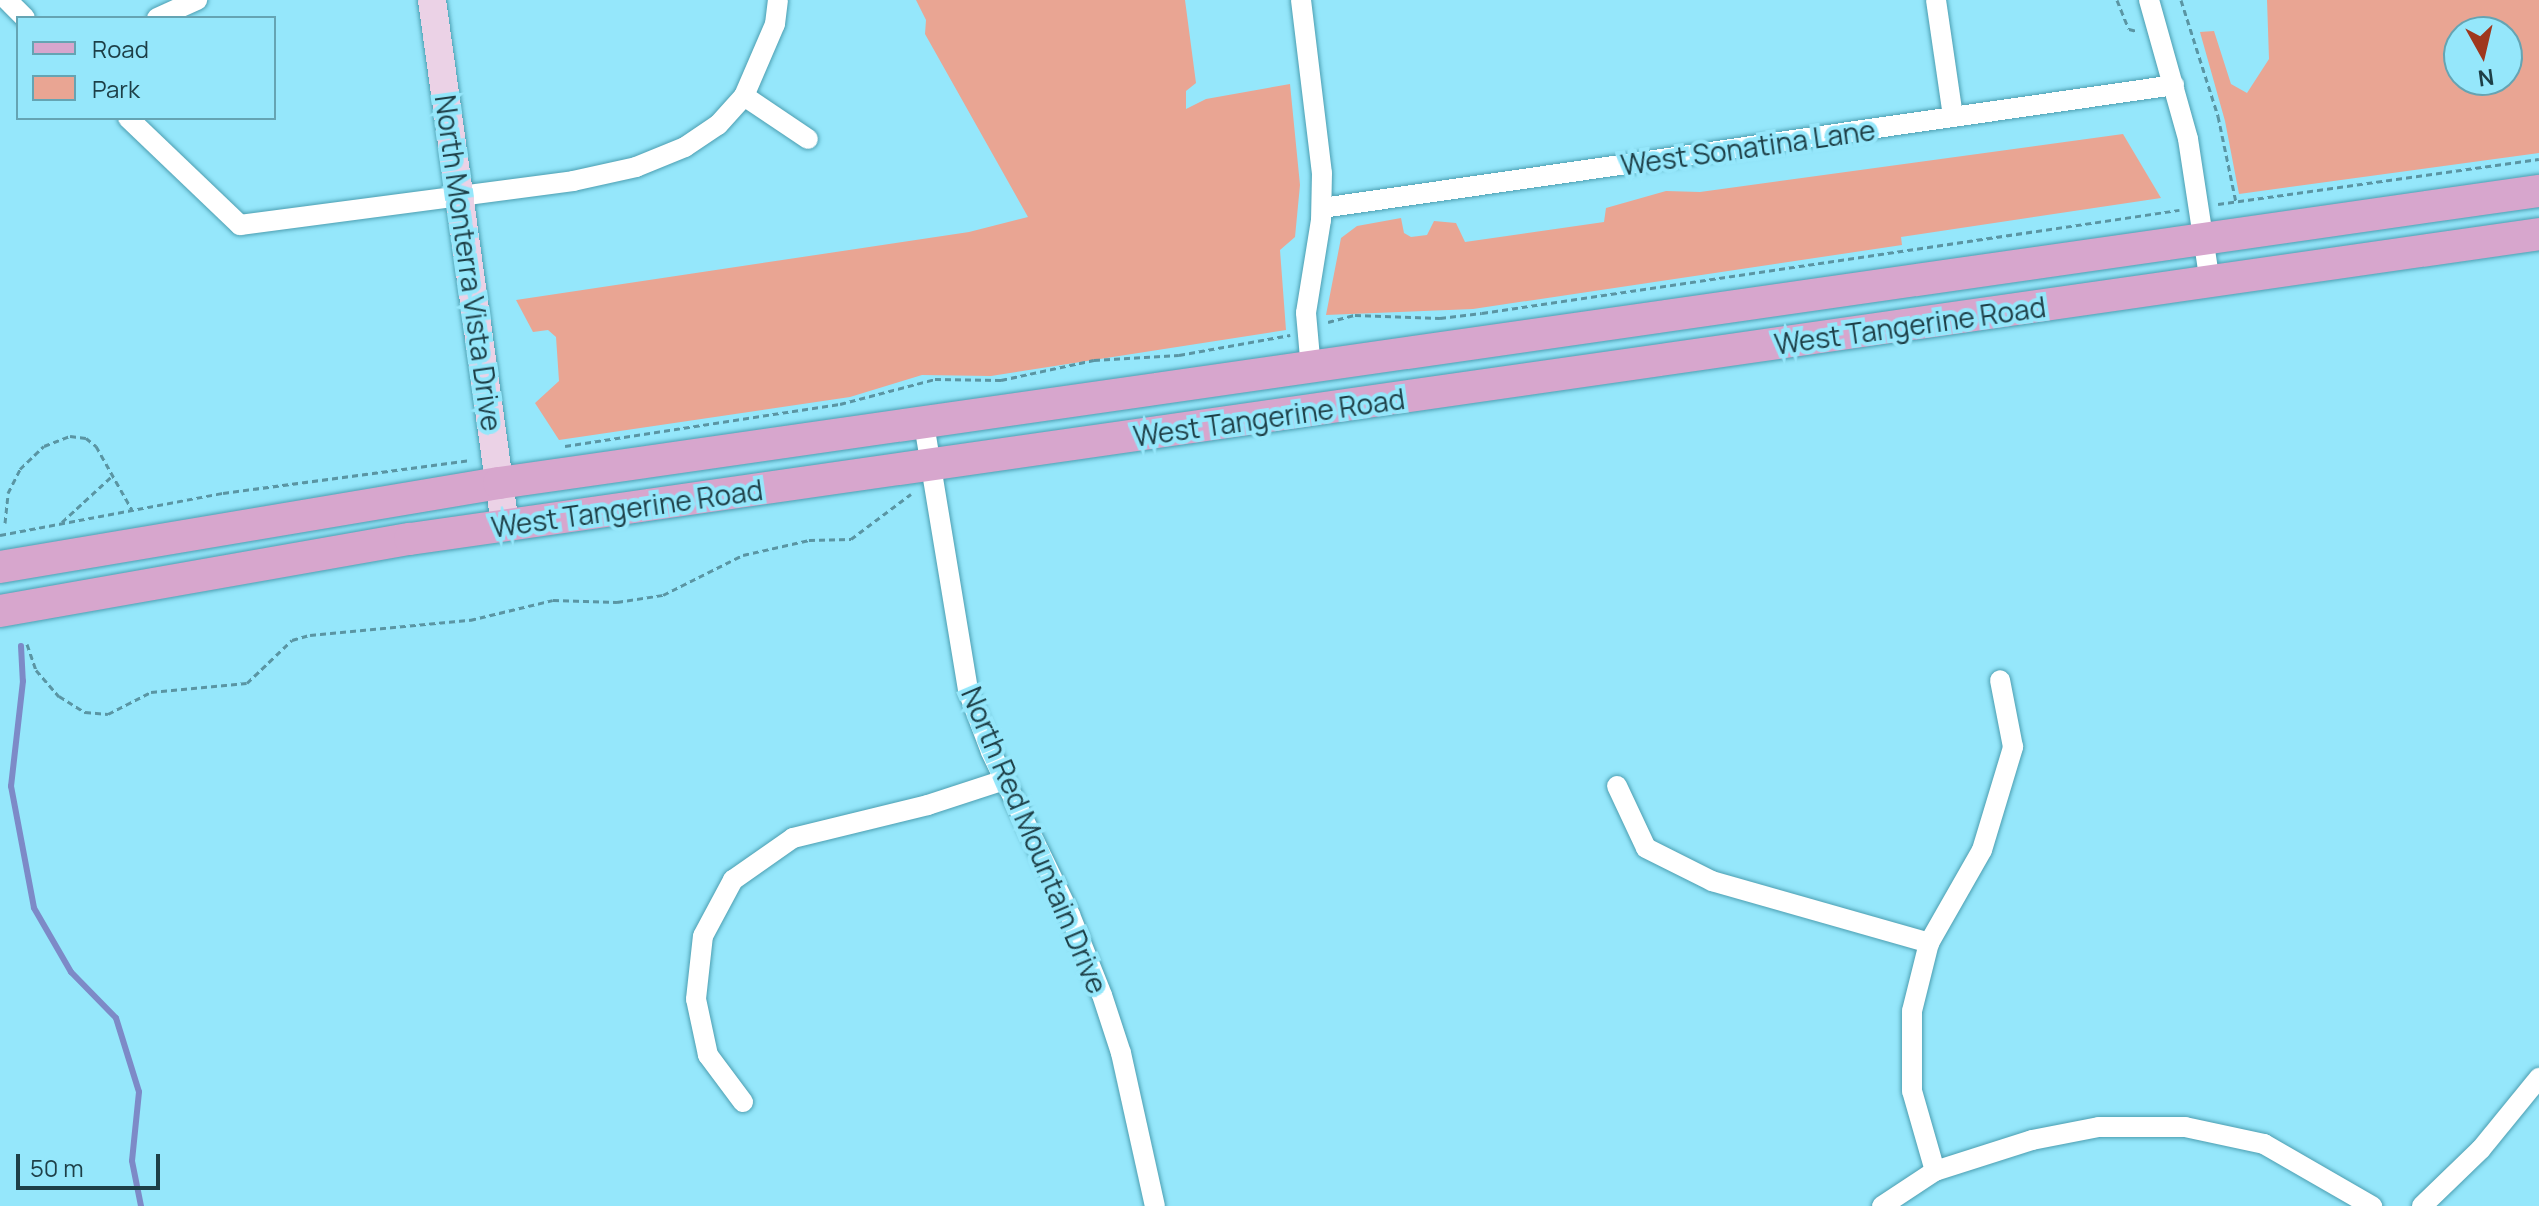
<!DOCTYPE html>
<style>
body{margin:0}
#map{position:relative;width:2539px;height:1206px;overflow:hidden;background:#95e7fb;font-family:Manrope,sans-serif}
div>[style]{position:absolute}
.green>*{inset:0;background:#e9a593}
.stream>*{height:6px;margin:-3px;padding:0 3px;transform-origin:3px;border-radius:3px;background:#7d8ac7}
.path>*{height:3px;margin-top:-1.5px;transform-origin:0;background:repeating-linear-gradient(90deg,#5a95a3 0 6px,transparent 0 10px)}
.roads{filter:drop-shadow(0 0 2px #4c9eb1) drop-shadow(0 0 2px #4c9eb1)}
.street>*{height:20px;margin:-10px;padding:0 10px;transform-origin:10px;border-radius:10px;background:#fff}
.secondary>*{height:28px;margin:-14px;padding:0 14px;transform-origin:14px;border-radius:14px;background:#ebd2e6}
.primary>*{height:32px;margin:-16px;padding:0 16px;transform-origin:16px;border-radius:16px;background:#d7a6cd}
span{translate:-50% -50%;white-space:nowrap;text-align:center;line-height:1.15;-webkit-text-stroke:8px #95e7fb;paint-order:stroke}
.street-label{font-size:28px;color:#1d3f47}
.legend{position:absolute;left:16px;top:16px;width:260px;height:104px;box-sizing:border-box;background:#95e7fb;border:2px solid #65a4b3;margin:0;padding:10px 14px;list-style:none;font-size:24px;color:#1d3f47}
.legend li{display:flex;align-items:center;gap:16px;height:40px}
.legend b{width:40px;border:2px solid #65a4b3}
.north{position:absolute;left:2443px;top:16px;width:80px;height:80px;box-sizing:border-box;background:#95e7fb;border:2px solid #65a4b3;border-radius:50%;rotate:172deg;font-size:22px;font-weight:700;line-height:32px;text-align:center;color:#1d3f47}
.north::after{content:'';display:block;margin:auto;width:28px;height:36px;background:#9f371d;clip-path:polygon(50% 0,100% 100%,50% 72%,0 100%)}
.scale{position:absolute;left:16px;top:1154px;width:144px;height:36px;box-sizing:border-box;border:4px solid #1d3f47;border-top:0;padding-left:10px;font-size:24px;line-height:28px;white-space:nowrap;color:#1d3f47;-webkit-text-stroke:6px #95e7fb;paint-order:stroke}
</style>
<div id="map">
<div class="green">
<div style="clip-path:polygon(916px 0,1185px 0,1196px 83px,1186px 91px,1186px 109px,1206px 99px,1290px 84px,1300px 185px,1295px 237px,1280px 250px,1286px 330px,991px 376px,922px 375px,850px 397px,559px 440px,535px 403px,559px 381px,556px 337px,548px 330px,533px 332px,516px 300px,969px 232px,1028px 217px,925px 34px,926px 20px)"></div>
<div style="clip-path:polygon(evenodd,2267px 0,2539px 0,2539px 153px,2239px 194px,2225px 121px,2200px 32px,2214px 31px,2231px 84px,2247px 93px,2269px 59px,2267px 0,2459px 32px,2507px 32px,2507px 80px,2459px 80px,2459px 32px)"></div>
<div style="clip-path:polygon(2123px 134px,2161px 198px,1901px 237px,1902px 245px,1473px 309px,1326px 315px,1341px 238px,1357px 226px,1401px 218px,1404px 233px,1411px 237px,1427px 235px,1434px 221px,1456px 223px,1465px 242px,1604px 222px,1606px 208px,1666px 191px,1700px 192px)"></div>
</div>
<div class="stream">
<div style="left:21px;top:646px;width:35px;rotate:87deg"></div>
<div style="left:23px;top:681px;width:106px;rotate:96.5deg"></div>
<div style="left:11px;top:786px;width:124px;rotate:79.3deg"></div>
<div style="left:34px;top:908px;width:74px;rotate:60deg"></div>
<div style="left:71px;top:972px;width:64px;rotate:45.6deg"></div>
<div style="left:116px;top:1018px;width:77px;rotate:72.7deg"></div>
<div style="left:139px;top:1092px;width:69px;rotate:95.8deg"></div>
<div style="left:132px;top:1161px;width:46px;rotate:78.7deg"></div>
</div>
<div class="path">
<div style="left:2117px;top:0;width:31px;rotate:68deg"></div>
<div style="left:2129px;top:29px;width:8px;rotate:14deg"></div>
<div style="left:2181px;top:0;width:122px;rotate:72.3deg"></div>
<div style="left:2218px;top:116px;width:88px;rotate:78.2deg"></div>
<div style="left:2218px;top:204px;width:324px;rotate:-8deg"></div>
<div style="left:1328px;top:322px;width:28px;rotate:-15deg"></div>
<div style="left:1355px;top:315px;width:85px;rotate:2deg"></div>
<div style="left:1440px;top:318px;width:42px;rotate:-6.8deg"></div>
<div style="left:1482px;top:313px;width:705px;rotate:-8.41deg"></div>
<div style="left:565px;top:446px;width:278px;rotate:-8.7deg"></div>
<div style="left:840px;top:404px;width:98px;rotate:-14.7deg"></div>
<div style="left:935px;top:379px;width:66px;rotate:0.9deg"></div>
<div style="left:1001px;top:380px;width:95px;rotate:-12.1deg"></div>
<div style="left:1094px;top:360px;width:85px;rotate:-3.4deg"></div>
<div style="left:1179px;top:355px;width:113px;rotate:-10.2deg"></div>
<div style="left:62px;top:522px;width:67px;rotate:-42.6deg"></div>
<div style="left:5px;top:523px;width:30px;rotate:-84deg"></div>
<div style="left:8px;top:493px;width:27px;rotate:-63deg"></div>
<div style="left:20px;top:469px;width:33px;rotate:-44deg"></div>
<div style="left:44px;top:446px;width:28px;rotate:-21deg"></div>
<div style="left:70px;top:436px;width:16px;rotate:7deg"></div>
<div style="left:86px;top:438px;width:13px;rotate:39deg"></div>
<div style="left:96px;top:446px;width:73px;rotate:60.6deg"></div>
<div style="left:0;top:535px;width:227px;rotate:-10.7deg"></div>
<div style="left:223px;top:493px;width:250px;rotate:-7.6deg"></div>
<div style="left:27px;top:644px;width:28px;rotate:71deg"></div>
<div style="left:36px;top:670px;width:35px;rotate:49deg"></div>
<div style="left:59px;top:696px;width:31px;rotate:32deg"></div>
<div style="left:85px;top:712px;width:23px;rotate:5deg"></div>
<div style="left:108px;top:714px;width:48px;rotate:-27.1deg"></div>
<div style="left:151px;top:692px;width:96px;rotate:-5.4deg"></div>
<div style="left:247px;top:683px;width:62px;rotate:-43.7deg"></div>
<div style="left:292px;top:640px;width:19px;rotate:-16deg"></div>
<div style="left:310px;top:635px;width:161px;rotate:-5.4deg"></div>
<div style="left:470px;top:620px;width:85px;rotate:-13.5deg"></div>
<div style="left:553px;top:600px;width:64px;rotate:1.8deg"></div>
<div style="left:617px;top:602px;width:47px;rotate:-8.7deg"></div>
<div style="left:663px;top:595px;width:89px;rotate:-26.6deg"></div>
<div style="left:743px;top:555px;width:68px;rotate:-12.8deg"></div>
<div style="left:809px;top:540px;width:42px;rotate:-1.4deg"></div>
<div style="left:851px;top:539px;width:75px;rotate:-36.9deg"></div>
</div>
<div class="roads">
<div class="street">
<div style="left:7px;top:0;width:25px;rotate:45deg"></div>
<div style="left:1301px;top:0;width:174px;rotate:83.1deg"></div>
<div style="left:1322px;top:173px;width:47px;rotate:91.2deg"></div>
<div style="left:1321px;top:220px;width:94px;rotate:99.2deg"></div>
<div style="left:1306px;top:313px;width:56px;rotate:84.9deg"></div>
<div style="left:1936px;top:0;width:118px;rotate:81.7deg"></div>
<div style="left:2149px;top:0;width:144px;rotate:74.3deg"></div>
<div style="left:2188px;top:139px;width:145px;rotate:81.3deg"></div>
<div style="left:157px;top:18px;width:44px;rotate:-24.2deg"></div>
<div style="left:744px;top:96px;width:77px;rotate:33.9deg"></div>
<div style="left:128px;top:118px;width:155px;rotate:43.7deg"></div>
<div style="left:240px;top:225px;width:336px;rotate:-7.5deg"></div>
<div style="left:573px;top:181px;width:65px;rotate:-12.5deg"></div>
<div style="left:636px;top:167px;width:53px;rotate:-22.2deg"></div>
<div style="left:685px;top:147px;width:40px;rotate:-34deg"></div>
<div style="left:718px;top:125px;width:39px;rotate:-48deg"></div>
<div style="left:744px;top:96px;width:78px;rotate:-66.7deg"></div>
<div style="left:775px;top:24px;width:24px;rotate:-83deg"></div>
<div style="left:1322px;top:208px;width:861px;rotate:-8.21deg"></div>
<div style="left:924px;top:424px;width:271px;rotate:80.6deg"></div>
<div style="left:968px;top:691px;width:65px;rotate:69.3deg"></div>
<div style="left:991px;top:752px;width:181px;rotate:64.1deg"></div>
<div style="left:1070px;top:915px;width:86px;rotate:68.2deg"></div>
<div style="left:1102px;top:995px;width:61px;rotate:71.9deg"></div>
<div style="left:1121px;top:1053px;width:157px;rotate:77.5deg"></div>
<div style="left:1617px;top:786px;width:68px;rotate:64.9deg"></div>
<div style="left:1646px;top:848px;width:74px;rotate:26.6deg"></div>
<div style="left:1712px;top:881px;width:226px;rotate:15.9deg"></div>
<div style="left:743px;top:1102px;width:59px;rotate:-126.7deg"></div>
<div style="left:708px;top:1055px;width:57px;rotate:-102.1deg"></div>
<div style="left:696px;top:999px;width:63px;rotate:-83.7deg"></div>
<div style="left:703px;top:936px;width:64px;rotate:-61.8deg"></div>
<div style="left:733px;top:880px;width:73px;rotate:-35deg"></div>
<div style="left:793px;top:838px;width:139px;rotate:-13.7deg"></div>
<div style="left:928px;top:805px;width:80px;rotate:-18.2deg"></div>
<div style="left:1935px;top:1171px;width:83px;rotate:-106deg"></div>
<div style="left:1912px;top:1091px;width:80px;rotate:-90deg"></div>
<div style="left:1912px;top:1011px;width:70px;rotate:-76deg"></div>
<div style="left:1929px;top:943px;width:107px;rotate:-60.3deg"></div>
<div style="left:1982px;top:850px;width:108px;rotate:-73.2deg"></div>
<div style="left:2013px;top:747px;width:68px;rotate:-101deg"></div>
<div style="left:1882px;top:1206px;width:64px;rotate:-33.4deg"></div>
<div style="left:1935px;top:1171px;width:102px;rotate:-17.7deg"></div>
<div style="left:2032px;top:1140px;width:68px;rotate:-11deg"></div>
<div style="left:2099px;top:1127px;width:86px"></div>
<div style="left:2185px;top:1127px;width:81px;rotate:12.1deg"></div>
<div style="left:2264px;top:1144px;width:125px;rotate:29.9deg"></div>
<div style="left:2422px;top:1206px;width:82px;rotate:-44deg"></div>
<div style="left:2481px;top:1149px;width:92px;rotate:-50.8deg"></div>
</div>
<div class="secondary">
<div style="left:432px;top:0;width:530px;rotate:82.08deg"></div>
</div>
<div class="primary">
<div style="left:0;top:567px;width:506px;rotate:-9.56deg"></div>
<div style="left:499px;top:483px;width:2061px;rotate:-8.15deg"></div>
<div style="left:0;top:611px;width:416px;rotate:-10deg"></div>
<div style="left:410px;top:539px;width:2151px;rotate:-8.15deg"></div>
</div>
</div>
<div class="street-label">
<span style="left:1748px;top:147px;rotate:-8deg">West Sonatina Lane</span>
<span style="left:469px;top:263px;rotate:82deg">North Monterra Vista Drive</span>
<span style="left:1910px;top:325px;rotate:-8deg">West Tangerine Road</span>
<span style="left:1269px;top:417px;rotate:-8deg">West Tangerine Road</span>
<span style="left:627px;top:508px;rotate:-8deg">West Tangerine Road</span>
<span style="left:1035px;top:840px;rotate:67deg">North Red Mountain Drive</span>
</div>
<ul class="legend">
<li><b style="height:10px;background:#d7a6cd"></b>Road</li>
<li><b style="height:22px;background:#e9a593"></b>Park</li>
</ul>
<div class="north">N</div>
<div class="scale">50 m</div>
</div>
